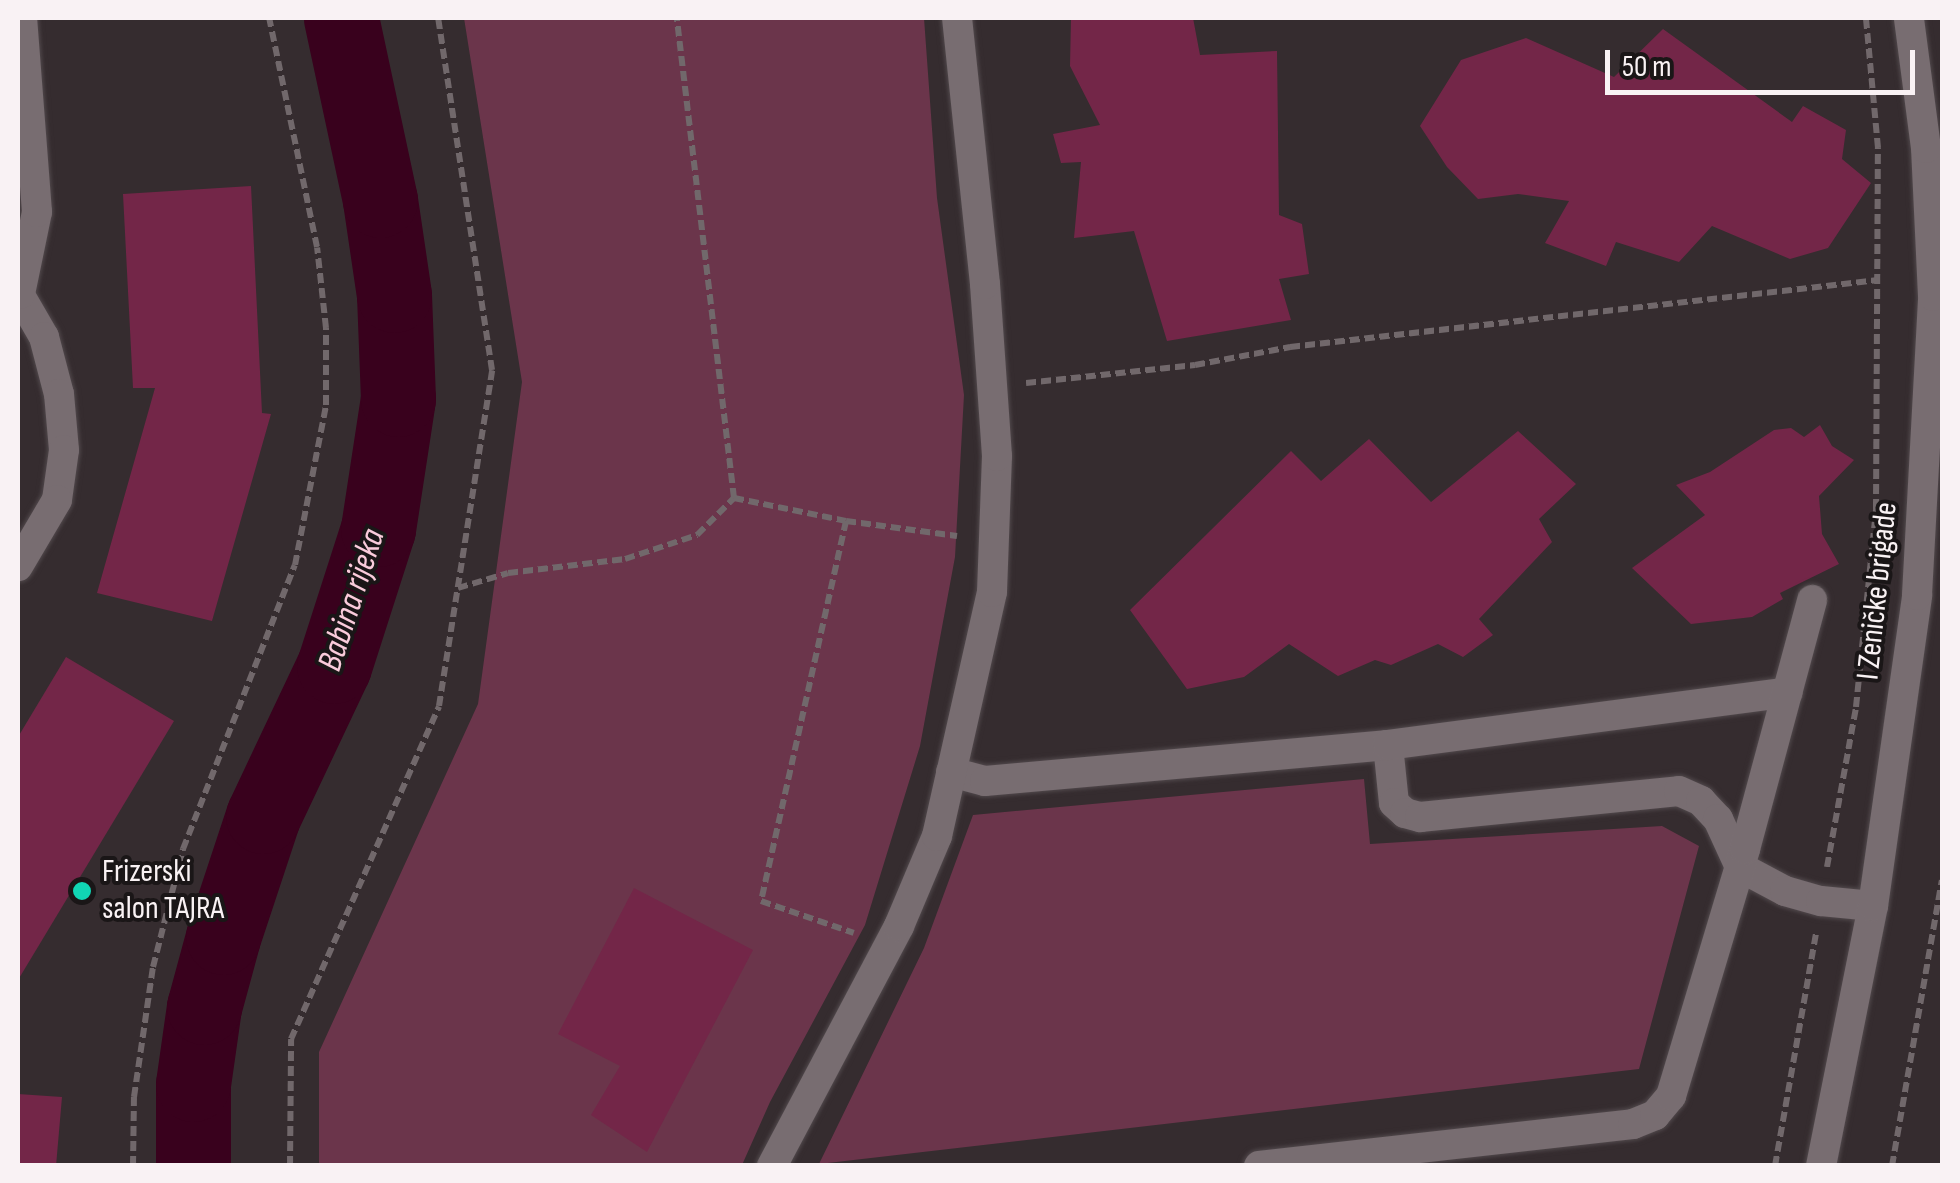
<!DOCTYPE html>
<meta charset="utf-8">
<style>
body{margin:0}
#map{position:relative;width:1960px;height:1183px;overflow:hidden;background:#352c2f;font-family:"Sofia Sans Condensed",sans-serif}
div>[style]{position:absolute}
.green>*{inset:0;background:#6b354b}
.river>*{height:75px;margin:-37.5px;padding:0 37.5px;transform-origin:37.5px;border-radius:37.5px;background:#39011d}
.building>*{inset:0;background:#732648}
.path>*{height:6px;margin-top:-3px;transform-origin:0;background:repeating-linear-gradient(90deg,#71686b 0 10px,transparent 0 15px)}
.roads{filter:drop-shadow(0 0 2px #51494c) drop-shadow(0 0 2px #51494c)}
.minor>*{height:30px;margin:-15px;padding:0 15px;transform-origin:15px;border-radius:15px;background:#786d71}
.dots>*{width:28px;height:28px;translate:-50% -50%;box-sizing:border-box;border:5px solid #1a1617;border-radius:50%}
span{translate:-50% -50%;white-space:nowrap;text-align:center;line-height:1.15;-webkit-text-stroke:8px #1a1617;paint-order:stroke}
.street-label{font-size:32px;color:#f9f2f4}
.poi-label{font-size:32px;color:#f9f2f4}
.left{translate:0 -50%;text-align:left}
.water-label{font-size:35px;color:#facbdb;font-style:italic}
.frame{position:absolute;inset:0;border:20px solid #f9f2f4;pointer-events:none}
.scale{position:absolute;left:1605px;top:50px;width:310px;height:45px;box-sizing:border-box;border:5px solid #f9f2f4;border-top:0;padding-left:12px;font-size:30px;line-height:35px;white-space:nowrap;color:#f9f2f4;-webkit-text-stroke:8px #1a1617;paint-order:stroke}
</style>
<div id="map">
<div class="green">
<div style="clip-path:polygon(464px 18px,924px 18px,937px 198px,964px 395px,955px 557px,920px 746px,865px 925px,770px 1102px,742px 1165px,319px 1166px,319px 1052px,478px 704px,522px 382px)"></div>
<div style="clip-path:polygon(1364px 779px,1370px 844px,1662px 826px,1699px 846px,1639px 1069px,819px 1164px,924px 948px,973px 815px)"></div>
</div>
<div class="river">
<div style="left:193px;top:1166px;width:82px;rotate:-90deg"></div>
<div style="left:193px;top:1084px;width:78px;rotate:-81.9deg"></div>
<div style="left:204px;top:1007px;width:73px;rotate:-74.8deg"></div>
<div style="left:223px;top:937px;width:127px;rotate:-71.7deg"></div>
<div style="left:263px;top:816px;width:166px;rotate:-64.7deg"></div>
<div style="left:334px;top:666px;width:144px;rotate:-72.2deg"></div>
<div style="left:378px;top:529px;width:132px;rotate:-81.3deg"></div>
<div style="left:398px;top:399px;width:104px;rotate:-92.2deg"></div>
<div style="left:394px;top:295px;width:96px;rotate:-98.4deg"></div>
<div style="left:380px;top:200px;width:186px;rotate:-102.1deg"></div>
</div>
<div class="building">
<div style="clip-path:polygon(1071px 18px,1193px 18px,1200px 55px,1277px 51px,1279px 215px,1302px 224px,1309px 274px,1279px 279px,1291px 320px,1167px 341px,1134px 231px,1074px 238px,1081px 162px,1061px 163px,1053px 134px,1100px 125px,1070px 66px)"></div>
<div style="clip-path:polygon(1663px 29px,1792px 122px,1803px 106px,1846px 130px,1842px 159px,1871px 183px,1828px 248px,1790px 259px,1712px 226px,1679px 262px,1616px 242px,1606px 266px,1545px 243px,1569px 201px,1518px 194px,1478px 199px,1447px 167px,1420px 126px,1461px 60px,1526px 38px,1614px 77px)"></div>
<div style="clip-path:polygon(251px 186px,262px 413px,271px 414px,212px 621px,97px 593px,155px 388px,133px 388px,123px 194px)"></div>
<div style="clip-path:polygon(1820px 425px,1832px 446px,1854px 460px,1819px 496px,1822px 534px,1839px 564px,1780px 593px,1783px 599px,1752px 617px,1691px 624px,1632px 568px,1705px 515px,1676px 485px,1710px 472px,1774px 430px,1791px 428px,1804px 437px)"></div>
<div style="clip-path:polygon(1518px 431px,1576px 484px,1539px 519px,1552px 542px,1479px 619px,1493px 635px,1463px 657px,1438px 644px,1391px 665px,1375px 660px,1338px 676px,1289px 644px,1244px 677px,1187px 689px,1130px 610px,1291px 451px,1321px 481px,1369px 439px,1431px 502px)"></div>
<div style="clip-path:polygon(66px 657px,174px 721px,18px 980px,18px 737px)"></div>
<div style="clip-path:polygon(634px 888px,753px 950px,647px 1152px,591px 1115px,620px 1066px,558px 1034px)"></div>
<div style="clip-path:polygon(18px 1094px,62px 1097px,56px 1166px,18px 1166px)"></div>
</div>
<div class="path">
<div style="left:1026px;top:383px;width:170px;rotate:-6.1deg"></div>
<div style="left:1195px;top:365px;width:97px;rotate:-10.7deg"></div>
<div style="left:1290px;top:347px;width:592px;rotate:-6.5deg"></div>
<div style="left:734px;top:498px;width:114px;rotate:11.6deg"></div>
<div style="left:846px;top:521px;width:112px;rotate:7.7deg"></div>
<div style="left:846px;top:521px;width:389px;rotate:102.6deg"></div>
<div style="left:761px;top:901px;width:98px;rotate:19deg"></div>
<div style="left:458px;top:588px;width:52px;rotate:-16.7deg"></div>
<div style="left:508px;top:573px;width:118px;rotate:-6.8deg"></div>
<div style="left:625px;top:559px;width:76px;rotate:-18.4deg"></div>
<div style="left:697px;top:535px;width:52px;rotate:-45deg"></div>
<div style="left:734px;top:498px;width:483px;rotate:-96.8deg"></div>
<div style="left:1827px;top:867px;width:163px;rotate:-79.7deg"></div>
<div style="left:1856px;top:707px;width:199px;rotate:-84.2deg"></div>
<div style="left:1876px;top:509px;width:361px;rotate:-89.7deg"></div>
<div style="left:1878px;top:148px;width:131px;rotate:-95.3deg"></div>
<div style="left:133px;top:1166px;width:69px;rotate:-89.2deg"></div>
<div style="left:134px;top:1097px;width:131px;rotate:-81.7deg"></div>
<div style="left:153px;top:967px;width:122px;rotate:-75.7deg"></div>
<div style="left:183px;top:849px;width:305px;rotate:-68.5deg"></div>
<div style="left:295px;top:565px;width:163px;rotate:-79deg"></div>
<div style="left:326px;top:405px;width:77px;rotate:-90deg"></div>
<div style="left:326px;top:328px;width:81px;rotate:-96.3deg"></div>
<div style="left:317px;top:247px;width:234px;rotate:-101.8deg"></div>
<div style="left:290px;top:1166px;width:127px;rotate:-89.5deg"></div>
<div style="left:291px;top:1039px;width:364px;rotate:-66deg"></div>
<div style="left:439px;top:706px;width:340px;rotate:-81deg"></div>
<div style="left:492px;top:370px;width:356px;rotate:-98.7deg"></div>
<div style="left:1775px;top:1166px;width:236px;rotate:-80deg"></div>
<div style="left:1892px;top:1166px;width:290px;rotate:-80.1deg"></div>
</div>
<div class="roads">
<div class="minor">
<div style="left:18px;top:292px;width:52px;rotate:60deg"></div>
<div style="left:44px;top:337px;width:59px;rotate:75.3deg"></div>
<div style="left:59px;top:394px;width:56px;rotate:84.9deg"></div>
<div style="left:64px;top:450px;width:50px;rotate:98deg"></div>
<div style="left:57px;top:500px;width:77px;rotate:120.6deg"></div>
<div style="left:20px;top:294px;width:84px;rotate:-78.3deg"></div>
<div style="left:37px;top:212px;width:195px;rotate:-94.4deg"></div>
<div style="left:1388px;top:745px;width:58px;rotate:84.1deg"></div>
<div style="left:1394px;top:803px;width:15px;rotate:42deg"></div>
<div style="left:1405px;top:813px;width:16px;rotate:15deg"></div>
<div style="left:1420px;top:817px;width:260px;rotate:-5.7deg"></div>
<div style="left:1679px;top:791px;width:24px;rotate:24deg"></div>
<div style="left:1701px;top:801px;width:25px;rotate:47deg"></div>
<div style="left:1718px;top:819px;width:53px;rotate:65.4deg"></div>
<div style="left:1740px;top:867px;width:51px;rotate:28.1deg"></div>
<div style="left:1785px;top:891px;width:37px;rotate:16deg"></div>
<div style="left:1821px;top:901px;width:52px;rotate:5.5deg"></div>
<div style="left:951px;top:772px;width:35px;rotate:15deg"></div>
<div style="left:985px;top:781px;width:405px;rotate:-5.1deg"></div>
<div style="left:1388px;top:745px;width:403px;rotate:-7.5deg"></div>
<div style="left:772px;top:1166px;width:272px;rotate:-62.1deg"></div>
<div style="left:899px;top:926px;width:98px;rotate:-67.1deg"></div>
<div style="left:937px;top:836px;width:250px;rotate:-77.3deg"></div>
<div style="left:992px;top:592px;width:136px;rotate:-87.9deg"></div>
<div style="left:997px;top:456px;width:172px;rotate:-94deg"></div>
<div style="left:985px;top:284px;width:267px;rotate:-96deg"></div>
<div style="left:1259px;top:1166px;width:376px;rotate:-6.4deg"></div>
<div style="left:1633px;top:1124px;width:24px;rotate:-22deg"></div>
<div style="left:1655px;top:1115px;width:25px;rotate:-50deg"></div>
<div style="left:1671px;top:1096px;width:258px;rotate:-73.3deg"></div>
<div style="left:1745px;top:849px;width:258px;rotate:-74.9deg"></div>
<div style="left:1821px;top:1166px;width:265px;rotate:-78.7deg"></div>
<div style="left:1873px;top:906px;width:314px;rotate:-81.9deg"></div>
<div style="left:1917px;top:595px;width:299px;rotate:-86.9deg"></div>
<div style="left:1933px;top:296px;width:148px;rotate:-92.7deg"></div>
<div style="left:1926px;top:148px;width:131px;rotate:-97.5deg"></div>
</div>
</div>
<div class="dots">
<div style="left:82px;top:891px;background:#11d5b4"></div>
</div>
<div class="street-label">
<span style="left:1878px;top:591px;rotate:-84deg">I Zeničke brigade</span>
</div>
<div class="poi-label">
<span class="left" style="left:102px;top:891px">Frizerski<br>salon TAJRA</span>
</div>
<div class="water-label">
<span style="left:352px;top:600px;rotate:-72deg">Babina rijeka</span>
</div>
<div class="frame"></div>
<div class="scale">50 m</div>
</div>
